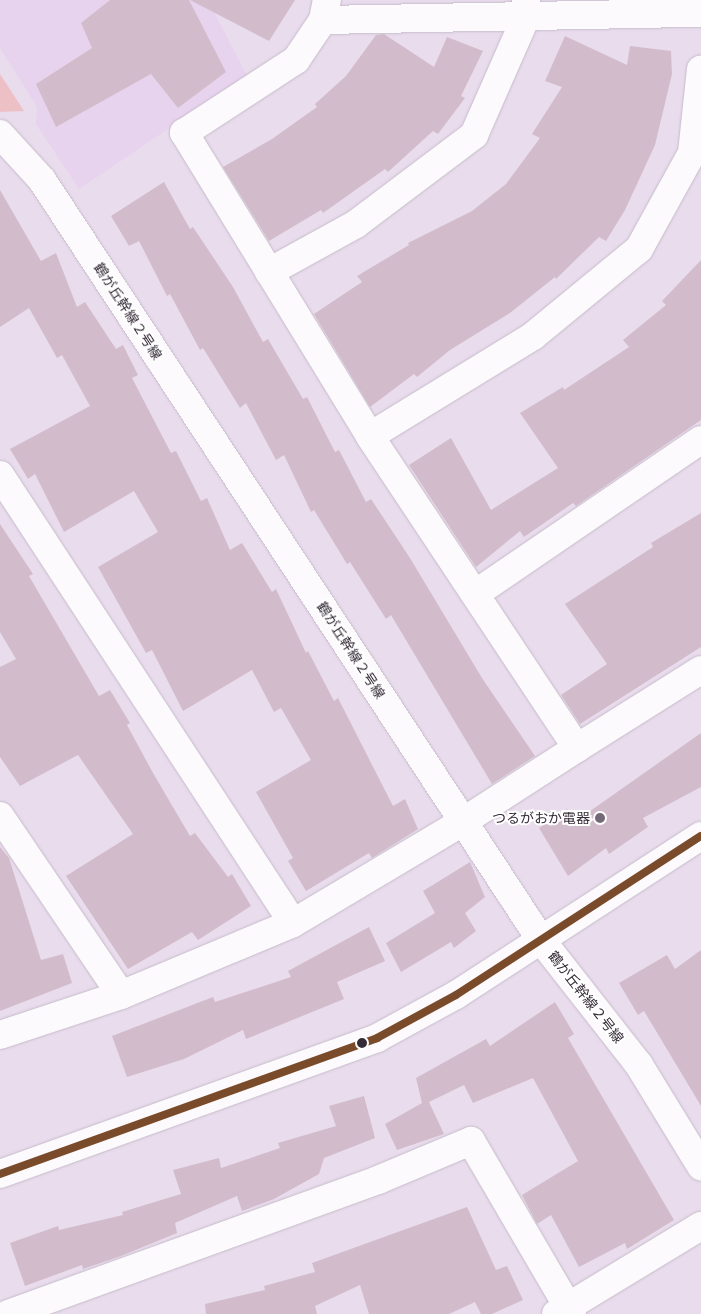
<!DOCTYPE html>
<meta charset="utf-8">
<style>
body{margin:0}
#map{position:relative;width:701px;height:1314px;overflow:hidden;background:#e9dced;font-family:"DM Sans","Noto Sans JP",sans-serif}
div>[style]{position:absolute}
.built>*{inset:0;background:#e8d3ef}
.green>*{inset:0;background:#edc0c6}
.building>*{inset:0;background:#d2bccb}
.roads{filter:drop-shadow(0 0 1px #c5bcc9) drop-shadow(0 0 1px #c5bcc9)}
.minor>*{height:28px;margin:-14px;padding:0 14px;transform-origin:14px;border-radius:14px;background:#fcfafc}
.tertiary>*{height:28px;margin:-14px;padding:0 14px;transform-origin:14px;border-radius:14px;background:#fcfafc}
.bus-1>*{height:8px;margin:-4px;padding:0 4px;transform-origin:4px;border-radius:4px;background:#7a4b2a}
.dots>*{width:14px;height:14px;translate:-50% -50%;box-sizing:border-box;border:2px solid #fff;border-radius:50%}
span{translate:-50% -50%;white-space:nowrap;text-align:center;line-height:1.15;-webkit-text-stroke:4px #fff;paint-order:stroke}
.street-label{font-size:14px;color:#352c38}
.poi-label{font-size:14px;color:#352c38}
.right{translate:-100% -50%;text-align:right}
</style>
<div id="map">
<div class="built">
<div style="clip-path:polygon(0 0,215px 0,211px 6px,247px 76px,79px 189px,36px 124px,37px 107px,0 48px)"></div>
</div>
<div class="green">
<div style="clip-path:polygon(0 74px,24px 111px,0 112px)"></div>
</div>
<div class="building">
<div style="clip-path:polygon(110px 0,189px 0,226px 72px,178px 108px,151px 74px,56px 127px,36px 84px,92px 48px,81px 23px)"></div>
<div style="clip-path:polygon(190px 0,295px 0,269px 41px)"></div>
<div style="clip-path:polygon(384px 34px,434px 67px,447px 37px,483px 51px,461px 96px,465px 98px,438px 134px,433px 131px,388px 172px,385px 169px,323px 213px,321px 210px,269px 241px,223px 167px,272px 139px,317px 107px,315px 104px,346px 76px,376px 35px)"></div>
<div style="clip-path:polygon(565px 36px,627px 65px,630px 46px,671px 51px,672px 74px,655px 145px,625px 210px,606px 241px,599px 237px,556px 279px,555px 277px,510px 313px,450px 350px,417px 377px,414px 374px,370px 407px,314px 314px,362px 282px,357px 276px,409px 245px,408px 243px,472px 211px,506px 184px,540px 138px,532px 134px,562px 87px,545px 81px)"></div>
<div style="clip-path:polygon(164px 182px,190px 229px,193px 227px,233px 287px,263px 342px,268px 339px,303px 399px,307px 397px,335px 452px,339px 450px,366px 502px,371px 499px,410px 558px,482px 678px,535px 756px,492px 784px,391px 615px,386px 619px,350px 562px,347px 564px,314px 510px,311px 512px,284px 455px,276px 460px,246px 403px,240px 408px,203px 348px,200px 350px,170px 294px,167px 296px,139px 241px,129px 246px,111px 216px)"></div>
<div style="clip-path:polygon(0 190px,41px 261px,56px 253px,77px 307px,85px 302px,116px 349px,123px 345px,138px 375px,132px 378px,171px 453px,176px 451px,201px 501px,207px 498px,230px 550px,242px 543px,272px 592px,276px 589px,306px 653px,308px 651px,334px 701px,338px 698px,393px 806px,405px 799px,418px 829px,372px 858px,369px 853px,306px 891px,288px 861px,293px 858px,256px 792px,311px 760px,281px 708px,274px 712px,252px 670px,183px 711px,152px 650px,146px 653px,98px 567px,158px 532px,134px 491px,64px 532px,35px 474px,28px 479px,10px 449px,90px 406px,62px 355px,57px 358px,29px 308px,0 327px)"></div>
<div style="clip-path:polygon(701px 260px,701px 420px,576px 506px,573px 503px,524px 537px,520px 531px,476px 567px,409px 465px,451px 438px,491px 510px,558px 468px,520px 413px,563px 387px,564px 390px,629px 347px,623px 340px,666px 305px,662px 301px)"></div>
<div style="clip-path:polygon(701px 513px,701px 647px,580px 724px,561px 695px,607px 664px,565px 604px,653px 547px,651px 543px)"></div>
<div style="clip-path:polygon(0 524px,33px 574px,29px 576px,99px 696px,110px 690px,130px 723px,127px 725px,153px 773px,190px 836px,195px 833px,228px 877px,232px 874px,251px 906px,198px 940px,192px 932px,128px 969px,66px 876px,133px 834px,78px 755px,20px 786px,0 757px,0 667px,16px 659px,0 632px)"></div>
<div style="clip-path:polygon(701px 733px,701px 787px,643px 818px,648px 827px,609px 854px,606px 848px,568px 876px,539px 828px,567px 809px,576px 821px)"></div>
<div style="clip-path:polygon(0 847px,9px 858px,41px 960px,63px 954px,72px 983px,0 1011px)"></div>
<div style="clip-path:polygon(470px 862px,485px 897px,465px 913px,476px 931px,454px 948px,451px 942px,401px 972px,386px 943px,435px 913px,423px 891px)"></div>
<div style="clip-path:polygon(369px 927px,385px 961px,337px 982px,344px 999px,246px 1039px,243px 1030px,184px 1059px,127px 1077px,112px 1036px,213px 997px,215px 1002px,291px 977px,288px 971px)"></div>
<div style="clip-path:polygon(701px 950px,701px 1106px,644px 1011px,638px 1015px,619px 983px,667px 955px,675px 969px)"></div>
<div style="clip-path:polygon(555px 1002px,574px 1034px,568px 1038px,674px 1220px,627px 1249px,625px 1243px,579px 1267px,551px 1215px,537px 1224px,522px 1195px,578px 1161px,533px 1078px,473px 1103px,464px 1085px,429px 1102px,444px 1134px,397px 1150px,385px 1124px,422px 1103px,416px 1078px,486px 1039px,490px 1046px)"></div>
<div style="clip-path:polygon(364px 1096px,375px 1138px,324px 1158px,319px 1174px,274px 1199px,242px 1211px,237px 1196px,175px 1223px,177px 1233px,121px 1256px,83px 1269px,82px 1265px,25px 1286px,10px 1243px,58px 1226px,59px 1230px,123px 1215px,122px 1212px,181px 1194px,173px 1170px,219px 1158px,221px 1168px,280px 1148px,278px 1143px,336px 1126px,329px 1106px)"></div>
<div style="clip-path:polygon(467px 1207px,496px 1270px,507px 1266px,523px 1300px,492px 1314px,481px 1314px,475px 1302px,449px 1314px,369px 1314px,360px 1285px,315px 1306px,317px 1314px,206px 1314px,205px 1304px,265px 1290px,264px 1286px,315px 1272px,312px 1263px)"></div>
</div>
<div class="roads">
<div class="minor">
<div style="left:323px;top:20px;width:378px;rotate:-1.1deg"></div>
<div style="left:269px;top:272px;width:99px;rotate:-28.9deg"></div>
<div style="left:356px;top:224px;width:148px;rotate:-37deg"></div>
<div style="left:474px;top:135px;width:129px;rotate:-66.2deg"></div>
<div style="left:526px;top:17px;width:17px;rotate:-90deg"></div>
<div style="left:370px;top:436px;width:191px;rotate:-31.5deg"></div>
<div style="left:533px;top:336px;width:137px;rotate:-39.4deg"></div>
<div style="left:639px;top:249px;width:110px;rotate:-61.1deg"></div>
<div style="left:692px;top:153px;width:84px;rotate:-83.9deg"></div>
<div style="left:0;top:475px;width:535px;rotate:56.81deg"></div>
<div style="left:475px;top:594px;width:273px;rotate:-34.3deg"></div>
<div style="left:577px;top:748px;width:146px;rotate:-32.2deg"></div>
<div style="left:0;top:816px;width:216px;rotate:55.9deg"></div>
<div style="left:541px;top:940px;width:159px;rotate:51.9deg"></div>
<div style="left:639px;top:1065px;width:119px;rotate:58.5deg"></div>
<div style="left:0;top:1035px;width:127px;rotate:-18.3deg"></div>
<div style="left:121px;top:995px;width:186px;rotate:-22.7deg"></div>
<div style="left:293px;top:923px;width:199px;rotate:-30.8deg"></div>
<div style="left:464px;top:821px;width:135px;rotate:-32.9deg"></div>
<div style="left:577px;top:748px;width:374px;rotate:-123.6deg"></div>
<div style="left:370px;top:436px;width:356px;rotate:-121.5deg"></div>
<div style="left:184px;top:133px;width:134px;rotate:-33.1deg"></div>
<div style="left:296px;top:60px;width:48px;rotate:-56deg"></div>
<div style="left:323px;top:20px;width:20px;rotate:-79deg"></div>
<div style="left:8px;top:1314px;width:394px;rotate:-19.9deg"></div>
<div style="left:378px;top:1180px;width:101px;rotate:-22.8deg"></div>
<div style="left:471px;top:1141px;width:200px;rotate:59.7deg"></div>
<div style="left:556px;top:1314px;width:170px;rotate:-31.3deg"></div>
</div>
<div class="tertiary">
<div style="left:0;top:134px;width:62px;rotate:47.6deg"></div>
<div style="left:42px;top:180px;width:909px;rotate:56.71deg"></div>
<div style="left:0;top:1174px;width:401px;rotate:-19.8deg"></div>
<div style="left:377px;top:1038px;width:90px;rotate:-28.6deg"></div>
<div style="left:456px;top:995px;width:292px;rotate:-33deg"></div>
</div>
</div>
<div class="bus-1">
<div style="left:0;top:1174px;width:401px;rotate:-19.8deg"></div>
<div style="left:377px;top:1038px;width:90px;rotate:-28.6deg"></div>
<div style="left:456px;top:995px;width:292px;rotate:-33deg"></div>
</div>
<div class="dots">
<div style="left:600px;top:818px;background:#746a77"></div>
<div style="left:362px;top:1043px;background:#352c38"></div>
</div>
<div class="street-label">
<span style="left:128px;top:311px;rotate:57deg">鶴が丘幹線２号線</span>
<span style="left:351px;top:650px;rotate:57deg">鶴が丘幹線２号線</span>
<span style="left:586px;top:997px;rotate:52deg">鶴が丘幹線２号線</span>
</div>
<div class="poi-label">
<span class="right" style="left:590px;top:818px">つるがおか電器</span>
</div>
</div>
